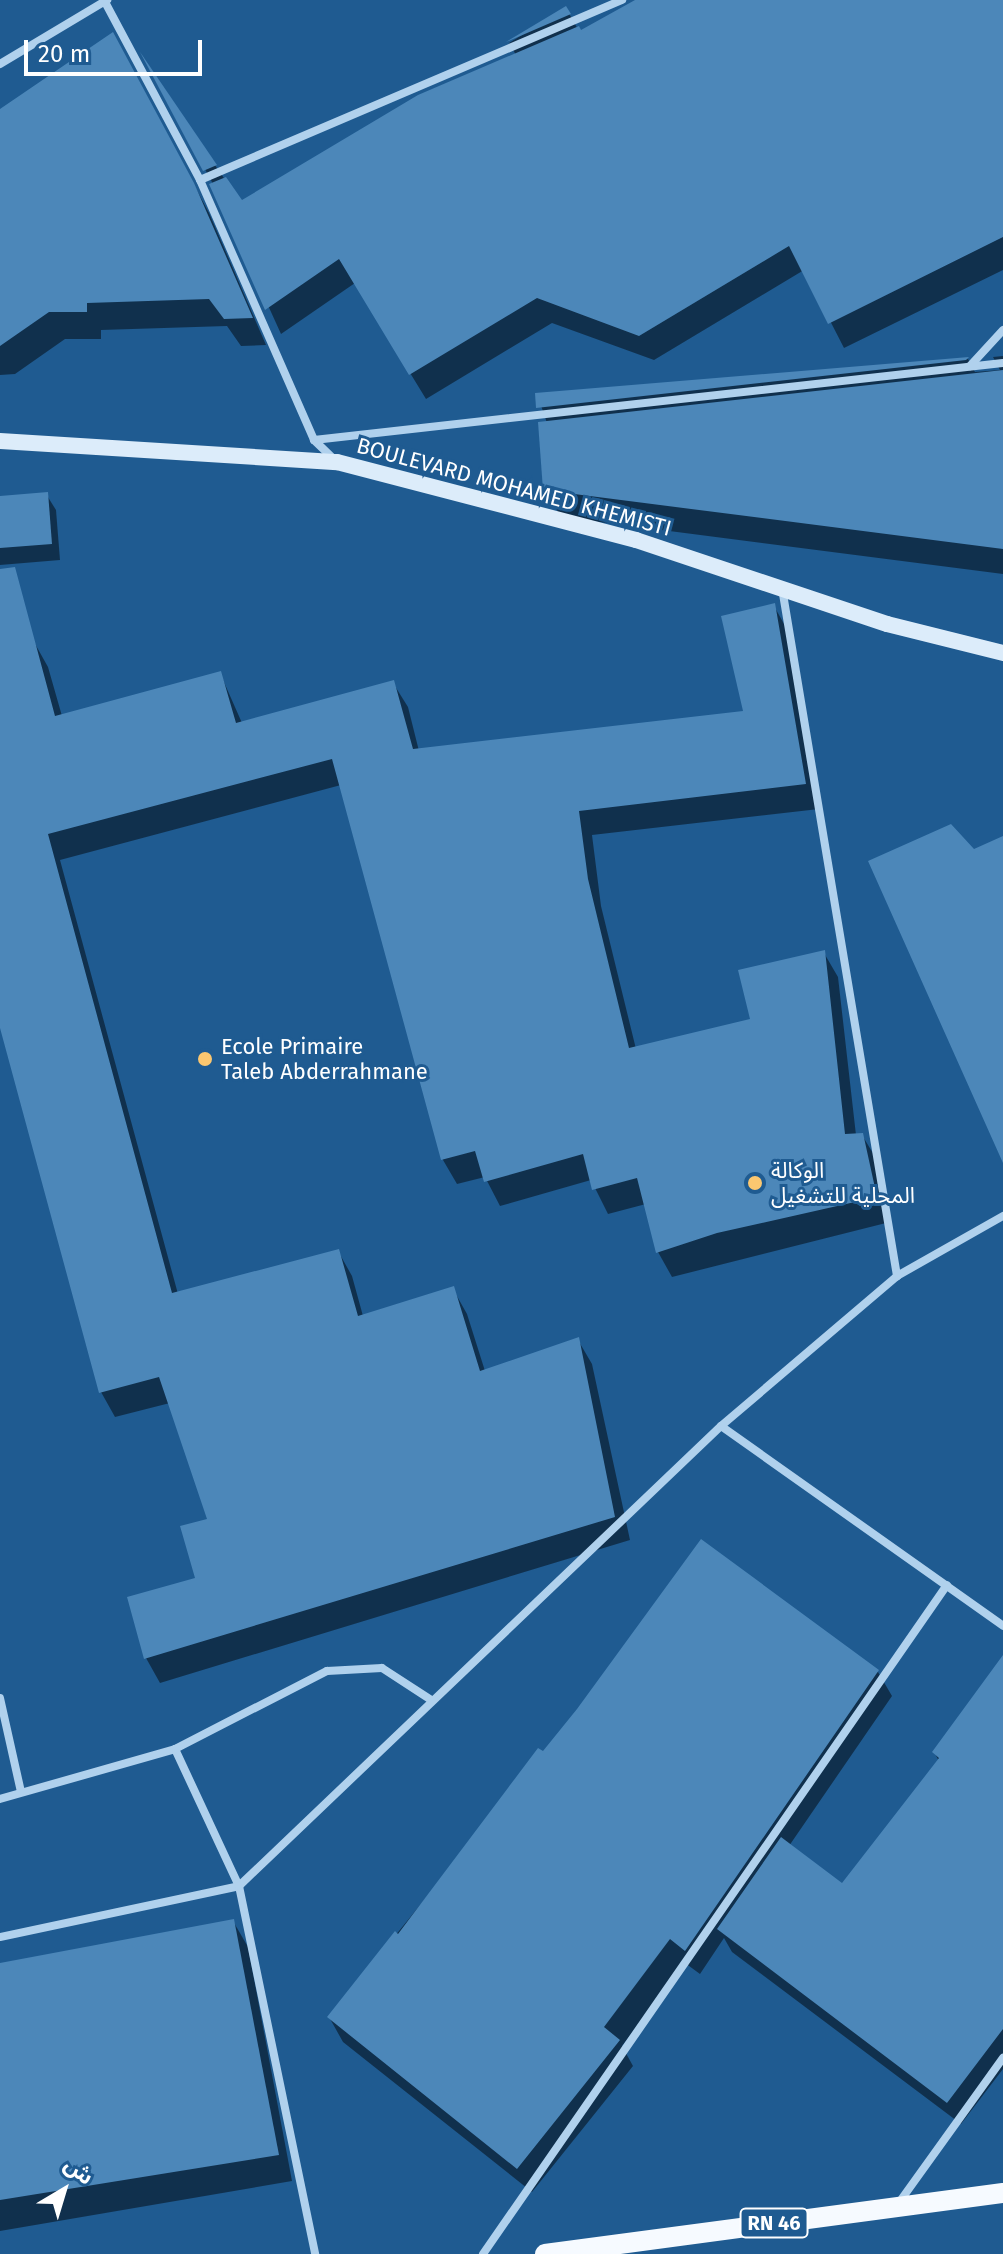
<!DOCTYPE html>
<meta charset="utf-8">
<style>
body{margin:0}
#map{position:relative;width:1003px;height:2254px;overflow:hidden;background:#1f5b91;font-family:"Fira Sans","Noto Sans Arabic",sans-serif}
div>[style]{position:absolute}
.shadow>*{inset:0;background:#0007}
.building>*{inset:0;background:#4c87b9}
.street>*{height:8px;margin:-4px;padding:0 4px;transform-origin:4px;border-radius:4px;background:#b0d1ed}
.secondary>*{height:16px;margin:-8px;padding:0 8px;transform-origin:8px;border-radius:8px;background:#dcecfa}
.primary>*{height:20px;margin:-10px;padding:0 10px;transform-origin:10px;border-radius:10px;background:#f6faff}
.dots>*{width:22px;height:22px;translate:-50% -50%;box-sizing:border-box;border:4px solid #1f5b91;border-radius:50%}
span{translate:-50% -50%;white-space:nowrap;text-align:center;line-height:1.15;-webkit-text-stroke:6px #1f5b91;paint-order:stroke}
.shield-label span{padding:2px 6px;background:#1f5b91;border:2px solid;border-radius:6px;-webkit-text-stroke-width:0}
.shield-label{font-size:20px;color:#fff;font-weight:700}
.street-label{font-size:22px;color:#fff}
.poi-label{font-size:22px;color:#fff}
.left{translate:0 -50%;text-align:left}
.north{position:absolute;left:24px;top:2150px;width:80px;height:80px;-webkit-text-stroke:6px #1f5b91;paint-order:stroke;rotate:38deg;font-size:22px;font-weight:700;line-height:32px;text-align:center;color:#fff}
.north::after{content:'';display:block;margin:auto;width:28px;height:36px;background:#fff;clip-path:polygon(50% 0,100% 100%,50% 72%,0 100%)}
.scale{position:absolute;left:24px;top:40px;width:178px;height:36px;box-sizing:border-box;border:4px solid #fff;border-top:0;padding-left:10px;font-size:24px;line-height:28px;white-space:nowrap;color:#fff;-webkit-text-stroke:6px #1f5b91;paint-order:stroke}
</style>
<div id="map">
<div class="shadow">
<div style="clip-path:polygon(639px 0,1003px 0,1003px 270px,844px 348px,804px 270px,654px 360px,552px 323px,426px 399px,355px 283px,281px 334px,213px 184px,158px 82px,241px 203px,516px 55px,509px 43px,566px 8px,580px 33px)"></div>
<div style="clip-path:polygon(128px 62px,209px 213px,266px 345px,241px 346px,227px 326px,101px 330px,101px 339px,65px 339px,15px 374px,0 375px,0 111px)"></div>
<div style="clip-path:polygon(1003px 356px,1003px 574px,561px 517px,545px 489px,547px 423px,537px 394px,968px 359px,975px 372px,1000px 370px,993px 357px)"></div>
<div style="clip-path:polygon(46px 494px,56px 510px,60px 560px,0 565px,0 498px)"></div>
<div style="clip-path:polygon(774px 606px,788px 631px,819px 809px,592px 835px,601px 906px,636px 1049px,752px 1020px,824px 953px,838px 977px,856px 1135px,862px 1135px,877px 1160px,890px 1222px,672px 1277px,658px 1252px,646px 1204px,608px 1214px,591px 1180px,500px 1206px,485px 1177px,457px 1184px,443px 1160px,341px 785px,60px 860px,178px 1294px,338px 1251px,352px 1276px,363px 1316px,453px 1289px,467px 1314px,485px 1371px,578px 1340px,592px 1364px,630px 1540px,160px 1683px,146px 1658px,198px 1579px,209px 1520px,170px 1403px,115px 1417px,101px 1392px,0 1020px,0 652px,34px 642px,48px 667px,62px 716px,220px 673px,242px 723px,393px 683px,408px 707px,419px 751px,746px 713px)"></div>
<div style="clip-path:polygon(1003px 1658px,1003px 2069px,961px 2124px,732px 1952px,724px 1938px,700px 1974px,685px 1963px,622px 2046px,633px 2066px,532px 2192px,343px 2042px,329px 2017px,543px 1754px,878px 1672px,892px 1696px,789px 1846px,842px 1886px,939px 1761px,934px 1752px)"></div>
<div style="clip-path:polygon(233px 1921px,248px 1947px,292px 2181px,0 2231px,0 1965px)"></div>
</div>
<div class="building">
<div style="clip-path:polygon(635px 0,1003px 0,1003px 237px,828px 324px,789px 246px,639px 336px,537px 298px,409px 375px,339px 259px,265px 310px,209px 184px,226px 177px,242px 200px,418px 95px,579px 26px,581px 30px)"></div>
<div style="clip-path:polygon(566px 6px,571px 14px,506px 42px)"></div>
<div style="clip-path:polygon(113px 32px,194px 183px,253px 318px,224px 319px,209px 299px,87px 303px,87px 312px,49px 312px,0 346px,0 109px)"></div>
<div style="clip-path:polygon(140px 52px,217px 165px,203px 171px)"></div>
<div style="clip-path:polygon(969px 357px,966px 360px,536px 408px,535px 393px)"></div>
<div style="clip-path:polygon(1003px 370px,1003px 549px,543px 490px,538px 422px)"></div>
<div style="clip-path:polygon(48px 492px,52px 544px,0 548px,0 496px)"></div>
<div style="clip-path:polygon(15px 567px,55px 716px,221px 671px,236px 723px,394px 680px,413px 749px,743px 711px,721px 616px,775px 603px,806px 784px,579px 811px,588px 879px,629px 1048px,750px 1019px,738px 970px,825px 950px,845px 1134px,863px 1133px,877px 1197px,717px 1233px,656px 1253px,637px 1178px,592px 1190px,583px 1154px,484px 1182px,475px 1151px,441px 1160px,332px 759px,48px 834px,172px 1293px,339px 1249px,358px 1316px,454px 1286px,480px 1371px,579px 1337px,615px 1517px,144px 1659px,127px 1597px,195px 1578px,180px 1526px,207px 1519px,159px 1377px,99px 1393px,0 1028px,0 569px)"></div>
<div style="clip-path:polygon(951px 824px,974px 849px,1003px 836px,1003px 1163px,868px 861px)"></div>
<div style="clip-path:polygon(701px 1539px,879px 1670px,685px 1951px,670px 1939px,604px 2027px,620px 2040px,517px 2169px,327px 2017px,395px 1931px,398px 1934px,538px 1748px,543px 1751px,577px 1709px)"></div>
<div style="clip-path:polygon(1003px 1655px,1003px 2029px,947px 2103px,717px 1929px,781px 1837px,842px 1883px,939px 1758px,932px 1752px)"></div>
<div style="clip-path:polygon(234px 1919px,279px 2155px,0 2200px,0 1963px)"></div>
</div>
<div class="street">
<div style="left:105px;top:2px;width:202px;rotate:61.9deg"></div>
<div style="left:200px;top:180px;width:284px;rotate:66.3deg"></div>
<div style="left:314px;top:440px;width:29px;rotate:44deg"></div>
<div style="left:0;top:64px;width:125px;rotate:-30.9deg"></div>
<div style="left:200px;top:180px;width:459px;rotate:-23.1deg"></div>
<div style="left:970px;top:366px;width:49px;rotate:-47.5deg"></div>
<div style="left:314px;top:440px;width:693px;rotate:-6.38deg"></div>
<div style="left:782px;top:588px;width:698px;rotate:80.51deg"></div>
<div style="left:721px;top:1426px;width:346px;rotate:35.3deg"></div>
<div style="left:0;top:1698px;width:96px;rotate:77.4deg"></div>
<div style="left:175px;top:1749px;width:151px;rotate:65deg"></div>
<div style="left:239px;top:1886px;width:376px;rotate:78.3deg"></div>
<div style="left:0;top:1799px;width:182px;rotate:-15.9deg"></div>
<div style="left:175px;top:1749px;width:171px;rotate:-27.2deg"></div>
<div style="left:327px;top:1671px;width:55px;rotate:-3.1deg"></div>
<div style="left:382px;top:1668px;width:59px;rotate:33.1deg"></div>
<div style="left:0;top:1937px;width:244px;rotate:-12deg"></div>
<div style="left:239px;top:1886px;width:666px;rotate:-43.66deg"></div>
<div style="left:721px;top:1426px;width:231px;rotate:-40.4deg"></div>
<div style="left:897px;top:1276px;width:122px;rotate:-29.5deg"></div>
<div style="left:898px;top:2204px;width:180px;rotate:-54.3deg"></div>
<div style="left:483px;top:2254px;width:814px;rotate:-55.26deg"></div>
</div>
<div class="secondary">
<div style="left:0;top:441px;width:338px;rotate:3.6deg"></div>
<div style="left:337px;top:462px;width:309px;rotate:14.6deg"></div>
<div style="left:636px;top:540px;width:265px;rotate:18.5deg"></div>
<div style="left:887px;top:624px;width:120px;rotate:14deg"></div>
</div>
<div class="primary">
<div style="left:545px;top:2254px;width:462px;rotate:-7.6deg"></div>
</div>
<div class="dots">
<div style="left:205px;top:1059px;background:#fbc770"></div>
<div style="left:755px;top:1183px;background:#fbc770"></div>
</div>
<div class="shield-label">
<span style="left:774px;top:2223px">RN 46</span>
</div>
<div class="street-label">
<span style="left:514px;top:487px;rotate:15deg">BOULEVARD MOHAMED KHEMISTI</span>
</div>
<div class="poi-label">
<span class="left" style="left:221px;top:1059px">Ecole Primaire<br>Taleb Abderrahmane</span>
<span class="left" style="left:771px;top:1183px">الوكالة<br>المحلية للتشغيل</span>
</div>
<div class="north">ش</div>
<div class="scale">20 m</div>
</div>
